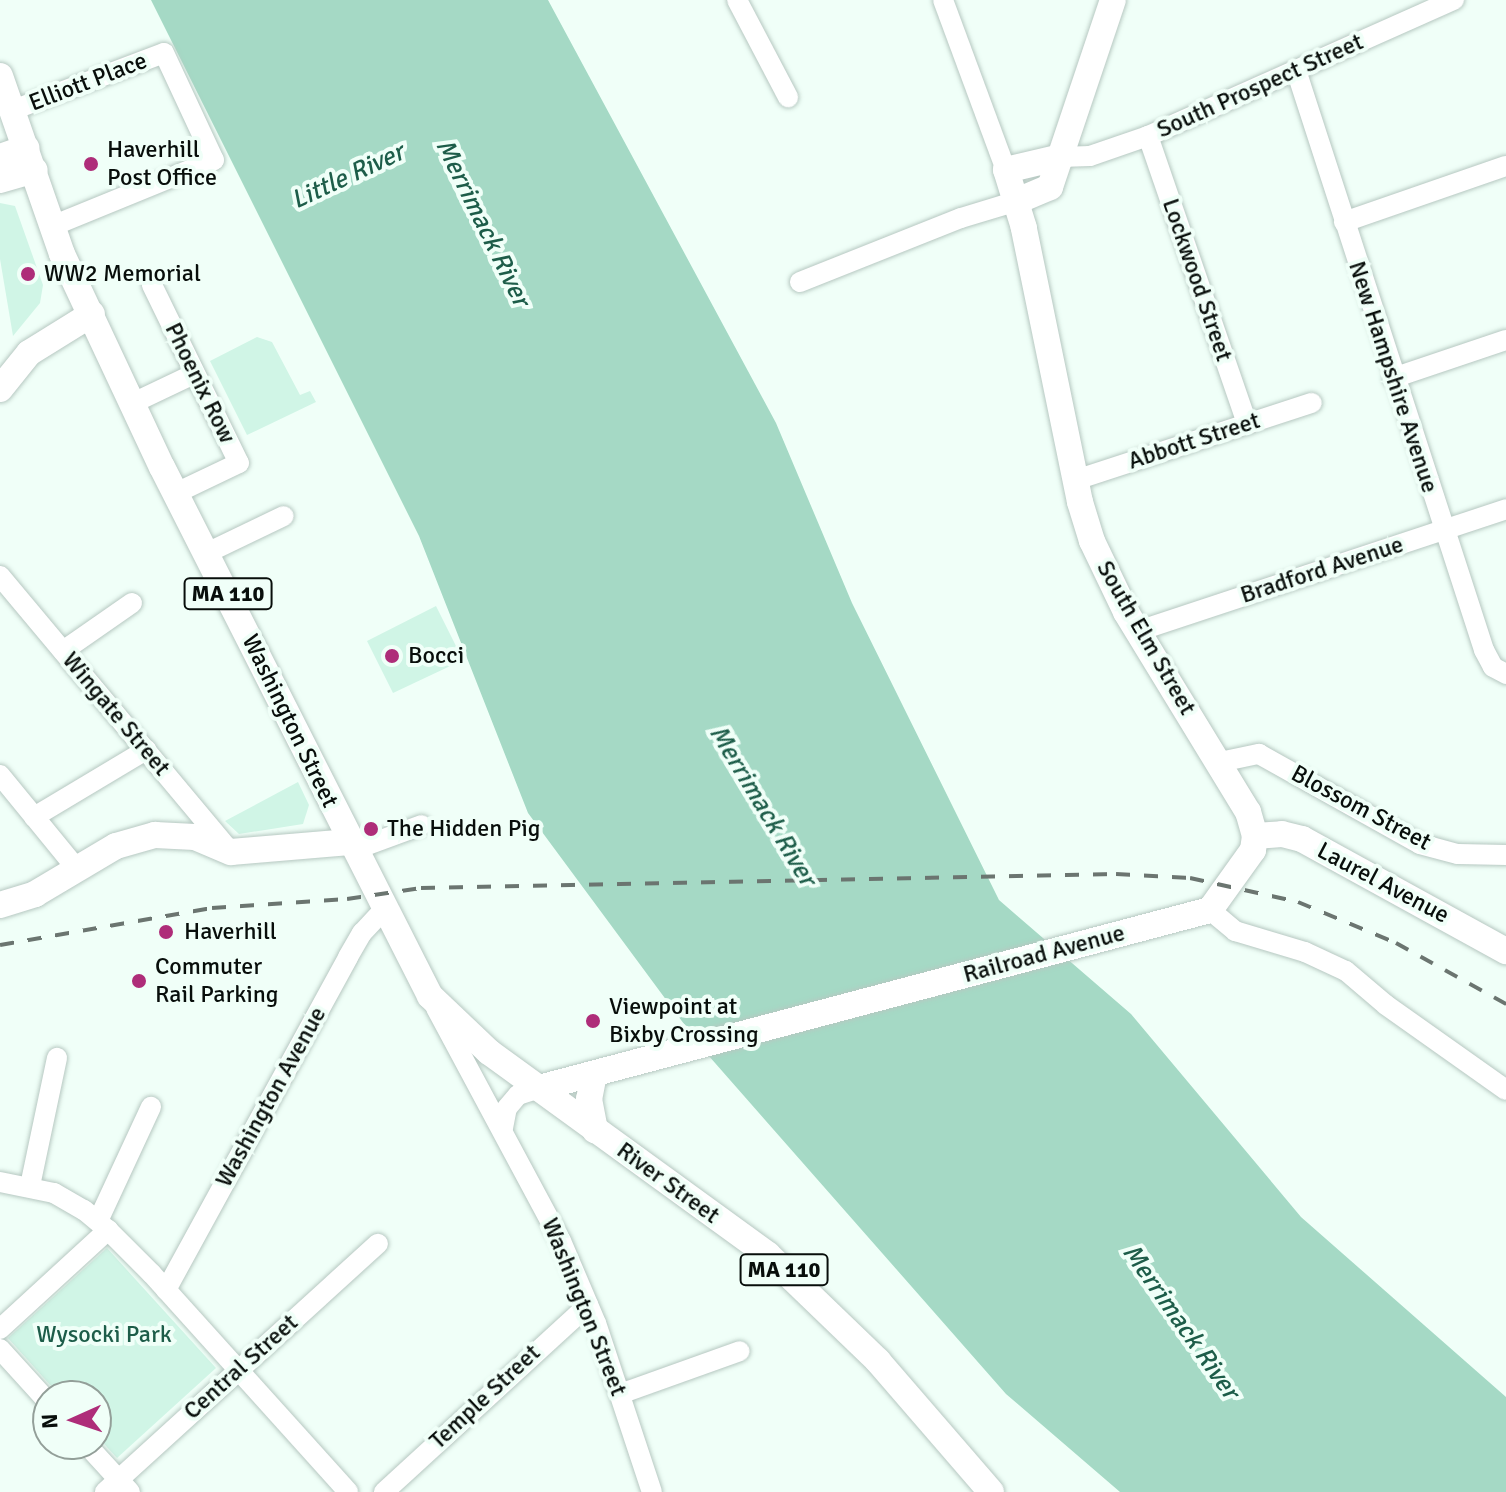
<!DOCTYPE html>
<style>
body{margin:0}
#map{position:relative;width:1506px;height:1492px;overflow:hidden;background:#f0fff8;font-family:Signika,sans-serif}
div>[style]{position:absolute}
.green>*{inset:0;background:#d0f5e6}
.water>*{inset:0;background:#a5d9c5}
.roads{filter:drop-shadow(0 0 2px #b6c8c1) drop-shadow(0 0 2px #b6c8c1)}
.minor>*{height:20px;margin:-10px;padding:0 10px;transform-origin:10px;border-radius:10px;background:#fff}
.major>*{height:26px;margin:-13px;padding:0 13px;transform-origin:13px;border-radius:13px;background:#fff}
.rail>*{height:4px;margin-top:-2px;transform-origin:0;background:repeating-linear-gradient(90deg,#6b7570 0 14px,transparent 0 28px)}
.dots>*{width:22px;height:22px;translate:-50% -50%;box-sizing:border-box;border:4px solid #f0fff8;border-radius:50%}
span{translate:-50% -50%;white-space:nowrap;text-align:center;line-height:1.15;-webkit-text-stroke:8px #f0fff8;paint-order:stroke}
.shield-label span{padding:2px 6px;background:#f0fff8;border:2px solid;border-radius:6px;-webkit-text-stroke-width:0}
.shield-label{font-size:22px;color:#080e0b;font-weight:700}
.street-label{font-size:24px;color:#080e0b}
.poi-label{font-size:24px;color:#080e0b}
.left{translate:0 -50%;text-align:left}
.park-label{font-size:24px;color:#1d5d49}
.water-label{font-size:26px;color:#1d5d49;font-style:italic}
.north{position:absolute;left:32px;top:1380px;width:80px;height:80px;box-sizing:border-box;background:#f0fff8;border:2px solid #939f99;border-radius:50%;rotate:267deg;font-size:22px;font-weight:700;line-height:32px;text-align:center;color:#080e0b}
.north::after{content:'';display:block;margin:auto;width:28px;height:36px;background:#ae2d79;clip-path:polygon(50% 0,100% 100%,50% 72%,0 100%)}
</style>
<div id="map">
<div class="green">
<div style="clip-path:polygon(0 203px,15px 206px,43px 285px,40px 303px,13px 336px,0 259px)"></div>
<div style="clip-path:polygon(257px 337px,272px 342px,300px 395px,310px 391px,316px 402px,247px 435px,210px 361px)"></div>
<div style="clip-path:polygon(436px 606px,463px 660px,393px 693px,367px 641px)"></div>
<div style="clip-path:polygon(298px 782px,309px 805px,303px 824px,239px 834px,225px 821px)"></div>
<div style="clip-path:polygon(107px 1248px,216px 1368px,117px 1458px,96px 1435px,96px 1396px,60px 1396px,8px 1338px)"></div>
</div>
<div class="water">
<div style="clip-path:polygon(151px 0,548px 0,776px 423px,852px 603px,999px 900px,1131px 1014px,1301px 1217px,1506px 1397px,1506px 1492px,1120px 1492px,1006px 1394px,701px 1047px,528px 813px,419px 536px)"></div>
</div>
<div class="roads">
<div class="minor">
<div style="left:737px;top:0;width:110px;rotate:62.3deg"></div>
<div style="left:943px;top:0;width:181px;rotate:69.7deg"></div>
<div style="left:1296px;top:70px;width:610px;rotate:72.04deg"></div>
<div style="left:1484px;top:650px;width:19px;rotate:62deg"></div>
<div style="left:1493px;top:667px;width:15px;rotate:28deg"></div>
<div style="left:13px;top:110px;width:161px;rotate:-20.7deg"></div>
<div style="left:164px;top:53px;width:118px;rotate:65deg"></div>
<div style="left:214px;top:160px;width:175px;rotate:157.8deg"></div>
<div style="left:1148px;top:136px;width:305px;rotate:71deg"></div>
<div style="left:1061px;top:157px;width:29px;rotate:-2deg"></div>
<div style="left:1090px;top:156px;width:61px;rotate:-19deg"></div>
<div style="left:1148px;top:136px;width:335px;rotate:-24deg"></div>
<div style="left:1344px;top:222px;width:171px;rotate:-19.1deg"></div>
<div style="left:800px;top:282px;width:173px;rotate:-21.7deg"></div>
<div style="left:961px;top:218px;width:59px;rotate:-16.9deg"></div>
<div style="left:152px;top:285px;width:198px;rotate:64deg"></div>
<div style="left:239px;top:463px;width:70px;rotate:154.5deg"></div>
<div style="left:1393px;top:378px;width:119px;rotate:-18.6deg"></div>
<div style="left:133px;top:403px;width:68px;rotate:-25.4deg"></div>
<div style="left:1076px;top:480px;width:248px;rotate:-18.1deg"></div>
<div style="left:207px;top:553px;width:85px;rotate:-25.7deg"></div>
<div style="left:0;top:576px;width:360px;rotate:50.1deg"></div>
<div style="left:1138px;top:631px;width:388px;rotate:-18.3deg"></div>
<div style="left:63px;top:651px;width:84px;rotate:-34.8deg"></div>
<div style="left:1220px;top:762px;width:40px;rotate:-12deg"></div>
<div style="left:1259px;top:754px;width:184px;rotate:29.2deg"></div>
<div style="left:1420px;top:844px;width:39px;rotate:15deg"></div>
<div style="left:1458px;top:854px;width:48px;rotate:1.2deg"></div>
<div style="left:0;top:775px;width:122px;rotate:50.7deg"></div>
<div style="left:34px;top:817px;width:131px;rotate:-30.9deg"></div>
<div style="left:354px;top:850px;width:72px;rotate:-20.2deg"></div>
<div style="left:1210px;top:910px;width:33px;rotate:40deg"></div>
<div style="left:1235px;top:931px;width:73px;rotate:16.7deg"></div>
<div style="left:1305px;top:952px;width:45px;rotate:24.9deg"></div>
<div style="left:1346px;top:971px;width:52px;rotate:40.4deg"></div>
<div style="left:1386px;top:1005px;width:147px;rotate:35.3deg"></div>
<div style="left:436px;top:1008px;width:264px;rotate:61.8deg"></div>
<div style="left:561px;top:1241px;width:89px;rotate:66.9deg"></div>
<div style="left:596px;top:1323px;width:178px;rotate:71.7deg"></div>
<div style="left:503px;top:1128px;width:20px;rotate:-79deg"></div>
<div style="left:507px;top:1108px;width:17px;rotate:-50deg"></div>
<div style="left:518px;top:1095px;width:22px;rotate:-18deg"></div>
<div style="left:0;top:1182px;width:55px;rotate:11.5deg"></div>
<div style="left:54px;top:1193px;width:34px;rotate:30deg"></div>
<div style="left:84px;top:1210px;width:31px;rotate:40deg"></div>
<div style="left:108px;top:1230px;width:62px;rotate:45deg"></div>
<div style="left:152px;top:1274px;width:293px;rotate:48deg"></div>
<div style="left:30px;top:1186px;width:131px;rotate:-78.1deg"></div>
<div style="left:98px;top:1221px;width:126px;rotate:-65.1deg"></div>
<div style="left:166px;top:1290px;width:379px;rotate:-61.3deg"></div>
<div style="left:348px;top:957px;width:28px;rotate:-60deg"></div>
<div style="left:362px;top:933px;width:33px;rotate:-47deg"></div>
<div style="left:0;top:1329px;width:147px;rotate:-42.5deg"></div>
<div style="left:0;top:1349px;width:72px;rotate:47.8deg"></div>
<div style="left:620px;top:1394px;width:127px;rotate:-19.7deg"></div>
<div style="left:86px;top:1444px;width:65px;rotate:47.5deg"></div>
<div style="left:105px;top:1492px;width:369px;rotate:-42.3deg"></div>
<div style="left:384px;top:1492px;width:277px;rotate:-42.5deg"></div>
</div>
<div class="major">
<div style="left:0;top:76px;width:188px;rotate:70.8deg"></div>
<div style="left:62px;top:254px;width:235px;rotate:64.9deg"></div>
<div style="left:162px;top:467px;width:593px;rotate:63.13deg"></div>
<div style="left:430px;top:996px;width:81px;rotate:43.5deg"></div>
<div style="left:489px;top:1052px;width:345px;rotate:36deg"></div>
<div style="left:768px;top:1255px;width:153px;rotate:43.9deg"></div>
<div style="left:878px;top:1361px;width:173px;rotate:49.2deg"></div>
<div style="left:0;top:157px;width:28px;rotate:-19deg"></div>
<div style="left:0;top:180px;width:36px;rotate:-16deg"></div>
<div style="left:1017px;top:201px;width:36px;rotate:-23deg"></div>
<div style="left:1050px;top:187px;width:197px;rotate:-71.4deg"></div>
<div style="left:0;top:389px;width:46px;rotate:-51.1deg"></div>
<div style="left:29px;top:353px;width:74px;rotate:-31.8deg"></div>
<div style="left:1255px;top:836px;width:27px;rotate:-4deg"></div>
<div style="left:1282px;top:834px;width:21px;rotate:14deg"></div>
<div style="left:1302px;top:839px;width:233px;rotate:28.8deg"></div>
<div style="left:0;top:905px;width:37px;rotate:-17deg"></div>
<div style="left:35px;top:894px;width:94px;rotate:-30.7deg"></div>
<div style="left:116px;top:846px;width:41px;rotate:-15.8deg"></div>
<div style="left:155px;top:835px;width:40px;rotate:2.9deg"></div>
<div style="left:195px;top:837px;width:39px;rotate:23deg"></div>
<div style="left:231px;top:852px;width:119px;rotate:-4.8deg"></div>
<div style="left:594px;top:1074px;width:25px;rotate:101deg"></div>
<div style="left:589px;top:1099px;width:32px;rotate:79deg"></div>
<div style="left:539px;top:1088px;width:694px;rotate:-14.86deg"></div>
<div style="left:1210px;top:910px;width:74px;rotate:-54.4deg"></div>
<div style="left:1253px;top:850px;width:14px;rotate:-82deg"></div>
<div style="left:1255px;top:836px;width:25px;rotate:-106deg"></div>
<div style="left:1248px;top:812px;width:234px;rotate:-121.4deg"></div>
<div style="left:1126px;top:612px;width:79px;rotate:-115.6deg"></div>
<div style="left:1092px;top:541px;width:41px;rotate:-107.1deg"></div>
<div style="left:1080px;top:502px;width:280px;rotate:-101.6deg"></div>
<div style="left:1024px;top:228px;width:61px;rotate:-107.2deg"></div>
<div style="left:1006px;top:170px;width:57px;rotate:-13.3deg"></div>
</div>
</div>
<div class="rail">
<div style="left:0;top:945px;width:215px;rotate:-9.9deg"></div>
<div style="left:212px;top:908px;width:135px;rotate:-3.8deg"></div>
<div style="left:347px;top:899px;width:75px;rotate:-8.5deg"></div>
<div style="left:421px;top:888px;width:695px;rotate:-1.15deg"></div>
<div style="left:1116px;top:874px;width:74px;rotate:3.1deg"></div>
<div style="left:1190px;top:878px;width:111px;rotate:12.5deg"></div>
<div style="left:1298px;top:902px;width:106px;rotate:22.7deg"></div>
<div style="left:1396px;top:943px;width:126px;rotate:29deg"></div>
</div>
<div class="dots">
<div style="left:91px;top:164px;background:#ae2d79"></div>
<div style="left:28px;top:274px;background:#ae2d79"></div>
<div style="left:392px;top:656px;background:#ae2d79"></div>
<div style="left:371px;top:829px;background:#ae2d79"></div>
<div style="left:166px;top:932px;background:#ae2d79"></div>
<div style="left:139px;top:981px;background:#ae2d79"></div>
<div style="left:593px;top:1021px;background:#ae2d79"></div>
</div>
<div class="shield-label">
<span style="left:228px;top:594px">MA 110</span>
<span style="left:784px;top:1270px">MA 110</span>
</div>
<div class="street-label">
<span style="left:88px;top:82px;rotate:-21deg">Elliott Place</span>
<span style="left:1260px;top:86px;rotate:-24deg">South Prospect Street</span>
<span style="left:1197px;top:280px;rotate:71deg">Lockwood Street</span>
<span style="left:1393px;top:377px;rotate:72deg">New Hampshire Avenue</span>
<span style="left:200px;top:383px;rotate:64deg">Phoenix Row</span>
<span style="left:1194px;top:441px;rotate:-18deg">Abbott Street</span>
<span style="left:1322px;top:570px;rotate:-18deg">Bradford Avenue</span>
<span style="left:1146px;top:638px;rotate:60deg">South Elm Street</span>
<span style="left:116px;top:714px;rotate:50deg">Wingate Street</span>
<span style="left:290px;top:721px;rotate:64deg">Washington Street</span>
<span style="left:1361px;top:808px;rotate:28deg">Blossom Street</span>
<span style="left:1383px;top:883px;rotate:28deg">Laurel Avenue</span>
<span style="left:1044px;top:954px;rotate:-15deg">Railroad Avenue</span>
<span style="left:271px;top:1097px;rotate:-61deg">Washington Avenue</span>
<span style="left:668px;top:1183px;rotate:36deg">River Street</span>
<span style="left:584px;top:1307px;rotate:68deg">Washington Street</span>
<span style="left:241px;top:1367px;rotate:-42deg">Central Street</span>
<span style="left:485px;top:1397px;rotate:-43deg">Temple Street</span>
</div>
<div class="poi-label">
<span class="left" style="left:107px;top:164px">Haverhill<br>Post Office</span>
<span class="left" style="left:44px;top:274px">WW2 Memorial</span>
<span class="left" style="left:408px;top:656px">Bocci</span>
<span class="left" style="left:387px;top:829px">The Hidden Pig</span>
<span class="left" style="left:184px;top:932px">Haverhill</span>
<span class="left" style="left:155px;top:981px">Commuter<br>Rail Parking</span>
<span class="left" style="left:609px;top:1021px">Viewpoint at<br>Bixby Crossing</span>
</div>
<div class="park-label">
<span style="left:104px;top:1335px">Wysocki Park</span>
</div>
<div class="water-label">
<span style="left:348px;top:177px;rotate:-25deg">Little River</span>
<span style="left:482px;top:223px;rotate:64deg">Merrimack River</span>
<span style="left:762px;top:806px;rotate:59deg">Merrimack River</span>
<span style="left:1180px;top:1322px;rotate:55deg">Merrimack River</span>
</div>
<div class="north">N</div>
</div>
